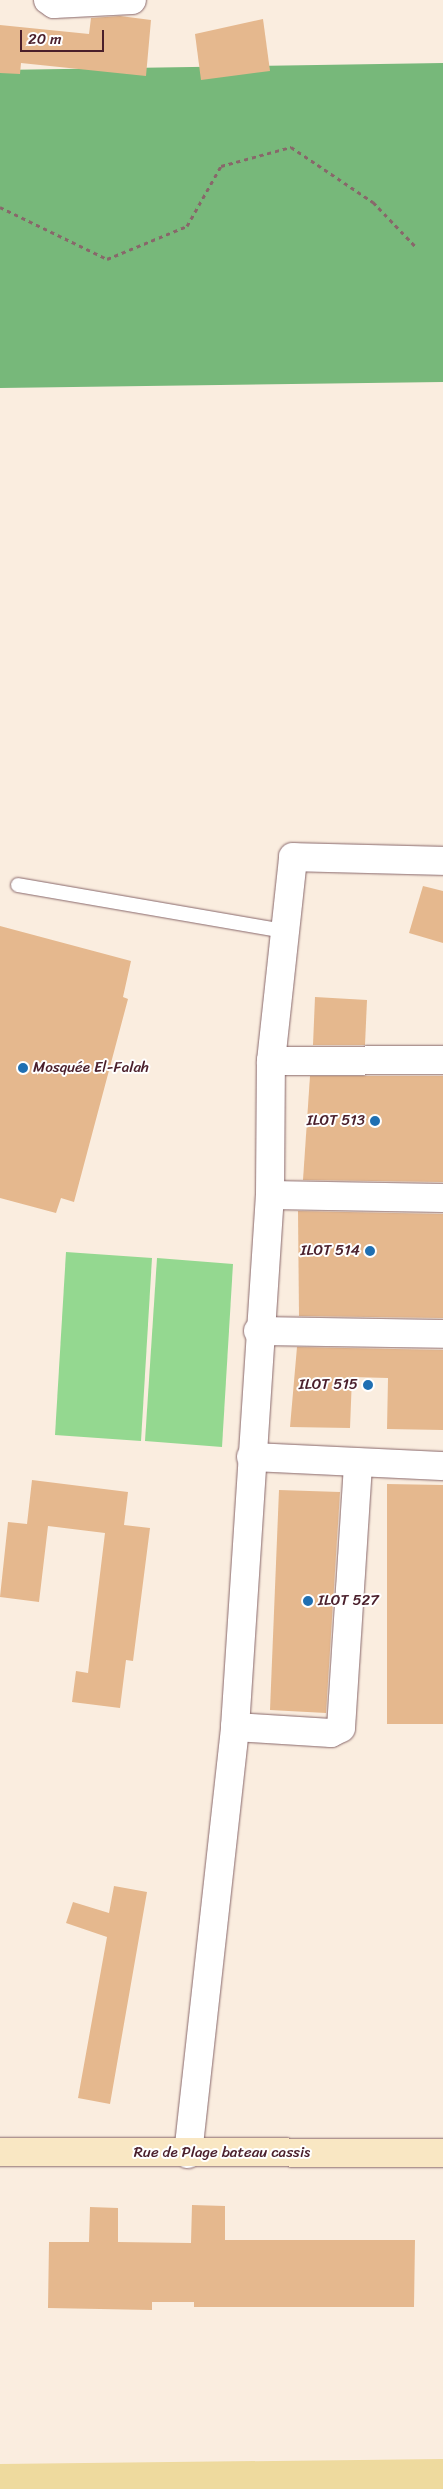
<!DOCTYPE html>
<meta charset="utf-8">
<style>
body{margin:0}
#map{position:relative;width:443px;height:2489px;overflow:hidden;background:#faeddf;font-family:Sriracha,sans-serif}
div>[style]{position:absolute}
.green>*{inset:0;background:#94d890}
.forest>*{inset:0;background:#77b87a}
.sand>*{inset:0;background:#eeda9e}
.building>*{inset:0;background:#e5b88e}
.path>*{height:3px;margin-top:-1.5px;transform-origin:0;background:repeating-linear-gradient(90deg,#88676a 0 4px,transparent 0 8px)}
.roads{filter:drop-shadow(0 0 1px #88676a) drop-shadow(0 0 1px #88676a)}
.lane>*{height:14px;margin:-7px;padding:0 7px;transform-origin:7px;border-radius:7px;background:#fff}
.street>*{height:28px;margin:-14px;padding:0 14px;transform-origin:14px;border-radius:14px;background:#fff}
.secondary>*{height:28px;margin:-14px;padding:0 14px;transform-origin:14px;border-radius:14px;background:#f9e7c3}
.dots>*{width:14px;height:14px;translate:-50% -50%;box-sizing:border-box;border:2px solid #fff;border-radius:50%}
span{translate:-50% -50%;white-space:nowrap;text-align:center;line-height:1.15;-webkit-text-stroke:4px #fff;paint-order:stroke}
.poi-label{font-size:15px;color:#4a1f2b}
.left{translate:0 -50%;text-align:left}
.right{translate:-100% -50%;text-align:right}
.street-label{font-size:15px;color:#4a1f2b}
.scale{position:absolute;left:20px;top:30px;width:84px;height:22px;box-sizing:border-box;border:2px solid #4a1f2b;border-top:0;padding-left:6px;font-size:15px;line-height:18px;white-space:nowrap;color:#4a1f2b;-webkit-text-stroke:4px #fff;paint-order:stroke}
</style>
<div id="map">
<div class="green">
<div style="clip-path:polygon(66px 1252px,152px 1258px,141px 1441px,55px 1435px)"></div>
<div style="clip-path:polygon(157px 1258px,233px 1264px,222px 1447px,145px 1441px)"></div>
</div>
<div class="forest">
<div style="clip-path:polygon(443px 63px,443px 382px,0 388px,0 70px)"></div>
</div>
<div class="sand">
<div style="clip-path:polygon(443px 2459px,443px 2489px,0 2489px,0 2464px)"></div>
</div>
<div class="building">
<div style="clip-path:polygon(120px 16px,151px 20px,146px 76px,21px 63px,20px 74px,0 73px,0 25px,89px 34px,91px 18px)"></div>
<div style="clip-path:polygon(263px 19px,270px 71px,201px 80px,195px 34px)"></div>
<div style="clip-path:polygon(423px 886px,443px 891px,443px 943px,409px 933px)"></div>
<div style="clip-path:polygon(0 926px,131px 961px,123px 997px,128px 999px,74px 1202px,61px 1198px,56px 1213px,0 1198px)"></div>
<div style="clip-path:polygon(315px 997px,367px 1000px,365px 1045px,313px 1045px)"></div>
<div style="clip-path:polygon(310px 1076px,443px 1076px,443px 1182px,303px 1180px)"></div>
<div style="clip-path:polygon(298px 1211px,443px 1214px,443px 1318px,299px 1316px)"></div>
<div style="clip-path:polygon(297px 1347px,443px 1350px,443px 1430px,387px 1429px,388px 1378px,352px 1377px,350px 1428px,290px 1427px)"></div>
<div style="clip-path:polygon(32px 1480px,128px 1492px,124px 1525px,150px 1528px,133px 1661px,126px 1660px,120px 1708px,72px 1702px,76px 1671px,88px 1673px,105px 1533px,48px 1526px,39px 1602px,0 1597px,8px 1522px,27px 1524px)"></div>
<div style="clip-path:polygon(387px 1484px,443px 1485px,443px 1724px,387px 1724px)"></div>
<div style="clip-path:polygon(279px 1490px,340px 1492px,326px 1713px,270px 1710px)"></div>
<div style="clip-path:polygon(114px 1886px,147px 1892px,110px 2104px,78px 2098px,107px 1937px,66px 1923px,73px 1902px,109px 1913px)"></div>
<div style="clip-path:polygon(192px 2205px,225px 2206px,225px 2240px,415px 2240px,414px 2307px,194px 2307px,194px 2302px,152px 2302px,152px 2310px,48px 2308px,49px 2242px,89px 2242px,90px 2207px,118px 2208px,118px 2242px,191px 2243px)"></div>
</div>
<div class="path">
<div style="left:0;top:207px;width:119px;rotate:25.9deg"></div>
<div style="left:107px;top:259px;width:87px;rotate:-22.4deg"></div>
<div style="left:187px;top:226px;width:69px;rotate:-60.5deg"></div>
<div style="left:221px;top:166px;width:73px;rotate:-15.2deg"></div>
<div style="left:291px;top:147px;width:99px;rotate:33.9deg"></div>
<div style="left:373px;top:202px;width:61px;rotate:46.3deg"></div>
</div>
<div class="roads">
<div class="lane">
<div style="left:18px;top:885px;width:271px;rotate:9.8deg"></div>
</div>
<div class="street">
<div style="left:48px;top:0;width:7px;rotate:34deg"></div>
<div style="left:54px;top:4px;width:78px;rotate:-2.9deg"></div>
<div style="left:271px;top:1061px;width:172px;rotate:-0.3deg"></div>
<div style="left:270px;top:1195px;width:173px;rotate:1deg"></div>
<div style="left:258px;top:1331px;width:185px;rotate:0.9deg"></div>
<div style="left:251px;top:1457px;width:192px;rotate:2.7deg"></div>
<div style="left:235px;top:1727px;width:96px;rotate:3.6deg"></div>
<div style="left:331px;top:1733px;width:11px;rotate:-27deg"></div>
<div style="left:341px;top:1728px;width:266px;rotate:-86.3deg"></div>
<div style="left:188px;top:2154px;width:430px;rotate:-83.7deg"></div>
<div style="left:235px;top:1727px;width:533px;rotate:-86.24deg"></div>
<div style="left:270px;top:1195px;width:134px;rotate:-89.6deg"></div>
<div style="left:271px;top:1061px;width:205px;rotate:-83.8deg"></div>
<div style="left:293px;top:857px;width:150px;rotate:1.5deg"></div>
</div>
<div class="secondary">
<div style="left:0;top:2152px;width:443px;rotate:0.1deg"></div>
</div>
</div>
<div class="dots">
<div style="left:23px;top:1068px;background:#1f6fb2"></div>
<div style="left:375px;top:1121px;background:#1f6fb2"></div>
<div style="left:370px;top:1251px;background:#1f6fb2"></div>
<div style="left:368px;top:1385px;background:#1f6fb2"></div>
<div style="left:308px;top:1601px;background:#1f6fb2"></div>
</div>
<div class="poi-label">
<span class="left" style="left:33px;top:1068px">Mosquée El-Falah</span>
<span class="right" style="left:365px;top:1121px">ILOT 513</span>
<span class="right" style="left:360px;top:1251px">ILOT 514</span>
<span class="right" style="left:358px;top:1385px">ILOT 515</span>
<span class="left" style="left:318px;top:1601px">ILOT 527</span>
</div>
<div class="street-label">
<span style="left:222px;top:2153px">Rue de Plage bateau cassis</span>
</div>
<div class="scale">20 m</div>
</div>
